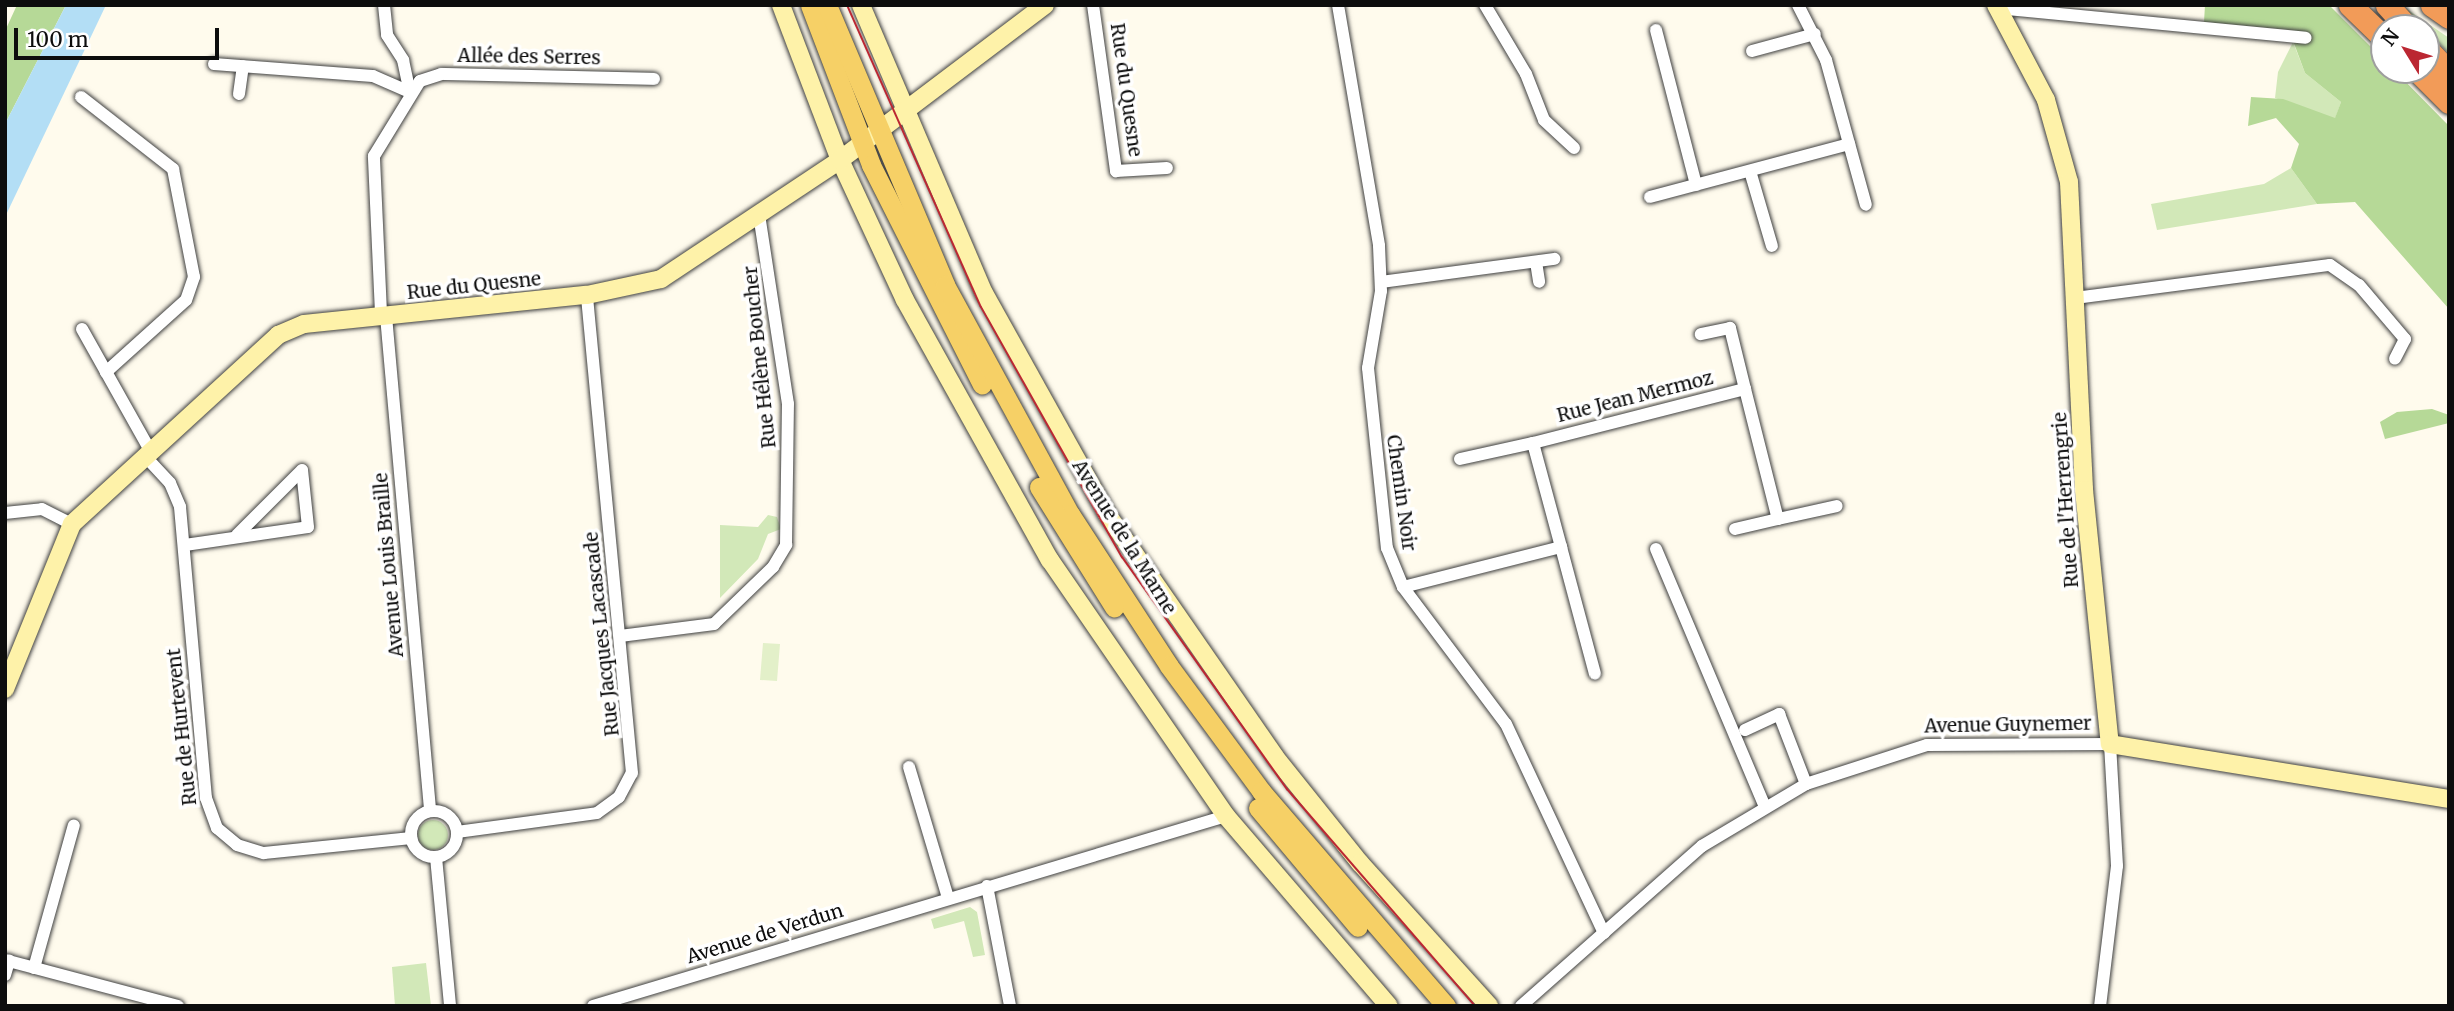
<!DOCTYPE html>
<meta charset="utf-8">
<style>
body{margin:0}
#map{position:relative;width:2454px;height:1011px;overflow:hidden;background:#fffbed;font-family:Merriweather,serif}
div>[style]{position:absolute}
.green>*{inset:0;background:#d2e8b8}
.round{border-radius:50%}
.forest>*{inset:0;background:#b6d997}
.pitch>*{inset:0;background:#e3f0c9}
.water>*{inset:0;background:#b3def5}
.roads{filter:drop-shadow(0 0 2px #404040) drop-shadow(0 0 2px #404040)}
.street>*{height:12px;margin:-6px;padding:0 6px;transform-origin:6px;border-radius:6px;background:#fff}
.street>.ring{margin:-6px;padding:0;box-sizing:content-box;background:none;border:12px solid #fff;border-radius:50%}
.secondary>*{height:18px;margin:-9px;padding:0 9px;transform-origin:9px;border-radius:9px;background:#fef2a9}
.primary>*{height:19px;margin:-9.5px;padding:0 9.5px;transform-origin:9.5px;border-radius:9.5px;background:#f6d066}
.highway>*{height:23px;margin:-11.5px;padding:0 11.5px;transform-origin:11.5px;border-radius:11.5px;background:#f29b58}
.tram>*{height:2px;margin:-1px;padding:0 1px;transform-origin:1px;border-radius:1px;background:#bb2732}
span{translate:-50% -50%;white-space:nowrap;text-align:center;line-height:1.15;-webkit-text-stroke:7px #fff;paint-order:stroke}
.street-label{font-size:19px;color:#0d0d0d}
.frame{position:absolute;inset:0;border:7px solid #0d0d0d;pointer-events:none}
.north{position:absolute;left:2370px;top:14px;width:70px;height:70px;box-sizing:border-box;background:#fff;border:2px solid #9e9e9e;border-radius:50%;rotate:308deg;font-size:19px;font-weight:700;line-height:28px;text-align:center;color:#0d0d0d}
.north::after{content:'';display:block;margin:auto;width:24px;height:32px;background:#bb2732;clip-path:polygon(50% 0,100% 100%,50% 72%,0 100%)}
.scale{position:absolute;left:14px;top:28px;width:205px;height:32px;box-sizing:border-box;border:4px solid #0d0d0d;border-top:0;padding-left:9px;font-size:21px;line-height:24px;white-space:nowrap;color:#0d0d0d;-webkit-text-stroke:5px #fff;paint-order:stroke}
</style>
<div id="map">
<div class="green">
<div style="clip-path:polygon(2401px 5px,2449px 38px,2449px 54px,2426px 28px)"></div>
<div style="clip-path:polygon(2293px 42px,2305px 73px,2341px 102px,2335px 119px,2275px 98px,2278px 72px)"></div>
<div style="clip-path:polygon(2291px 168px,2317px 204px,2157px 230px,2151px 204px,2264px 184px)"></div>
<div style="clip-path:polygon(768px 515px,777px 517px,781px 529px,768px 534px,758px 559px,720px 598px,720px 525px,758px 527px)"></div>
<div class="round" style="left:418px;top:820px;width:30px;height:30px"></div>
<div style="clip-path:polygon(970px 907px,977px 912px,985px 955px,973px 957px,964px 921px,934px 929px,931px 919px)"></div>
<div style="clip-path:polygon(426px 963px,431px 1006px,395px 1006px,392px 967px)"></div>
</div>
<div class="forest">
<div style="clip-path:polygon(17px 5px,66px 5px,5px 124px,5px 31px)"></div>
<div style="clip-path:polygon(2205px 5px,2329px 5px,2384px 60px,2384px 70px,2394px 70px,2449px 126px,2449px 309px,2355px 202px,2317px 204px,2291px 168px,2299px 144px,2276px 118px,2248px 126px,2251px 97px,2283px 99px,2335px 118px,2341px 102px,2305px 73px,2289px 30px,2204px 22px)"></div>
<div style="clip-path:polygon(2432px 409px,2449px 415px,2449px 423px,2385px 439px,2380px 422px,2397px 412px)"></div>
</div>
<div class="pitch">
<div style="clip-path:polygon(763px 643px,780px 644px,777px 681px,760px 680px)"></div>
</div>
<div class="water">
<div style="clip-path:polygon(66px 5px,106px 5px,5px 217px,5px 124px)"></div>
</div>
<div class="roads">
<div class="street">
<div style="left:384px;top:5px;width:30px;rotate:84deg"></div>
<div style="left:387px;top:35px;width:30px;rotate:57deg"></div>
<div style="left:403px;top:60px;width:33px;rotate:78deg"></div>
<div style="left:1093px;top:5px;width:168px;rotate:82.1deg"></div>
<div style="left:1116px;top:171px;width:51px;rotate:-3.4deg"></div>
<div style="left:1338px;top:5px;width:244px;rotate:80.3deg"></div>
<div style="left:1379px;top:246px;width:45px;rotate:87.5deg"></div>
<div style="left:1381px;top:291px;width:78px;rotate:99.6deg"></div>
<div style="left:1368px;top:368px;width:181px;rotate:84deg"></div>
<div style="left:1387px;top:548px;width:42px;rotate:67.7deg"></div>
<div style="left:1403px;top:587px;width:171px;rotate:53.1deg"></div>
<div style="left:1506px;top:724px;width:231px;rotate:64.9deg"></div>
<div style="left:1485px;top:5px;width:80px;rotate:59.3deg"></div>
<div style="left:1526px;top:74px;width:49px;rotate:68.6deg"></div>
<div style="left:1544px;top:120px;width:41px;rotate:43deg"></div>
<div style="left:1798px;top:5px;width:62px;rotate:63deg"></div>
<div style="left:1826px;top:60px;width:150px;rotate:74.6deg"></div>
<div style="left:1997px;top:8px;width:310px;rotate:5.5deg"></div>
<div style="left:1656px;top:30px;width:160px;rotate:75.5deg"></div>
<div style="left:1752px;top:51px;width:65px;rotate:-15.1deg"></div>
<div style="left:214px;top:64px;width:159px;rotate:4.3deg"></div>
<div style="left:373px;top:76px;width:40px;rotate:23.4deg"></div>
<div style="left:239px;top:94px;width:28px;rotate:-82deg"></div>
<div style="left:81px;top:97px;width:117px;rotate:38deg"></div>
<div style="left:173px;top:169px;width:110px;rotate:79deg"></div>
<div style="left:194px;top:277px;width:24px;rotate:109deg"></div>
<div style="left:186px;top:300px;width:108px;rotate:138deg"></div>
<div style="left:1750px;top:171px;width:78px;rotate:73.7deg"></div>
<div style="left:1650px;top:197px;width:206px;rotate:-14.9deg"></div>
<div style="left:1536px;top:262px;width:20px;rotate:81deg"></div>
<div style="left:1381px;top:282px;width:175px;rotate:-7.6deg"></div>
<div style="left:2075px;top:298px;width:257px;rotate:-7.4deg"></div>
<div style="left:2330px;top:265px;width:35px;rotate:35deg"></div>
<div style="left:2359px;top:285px;width:71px;rotate:49.6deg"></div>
<div style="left:2405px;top:339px;width:22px;rotate:117deg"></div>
<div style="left:381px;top:313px;width:157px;rotate:-92.6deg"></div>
<div style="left:374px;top:156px;width:88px;rotate:-58.5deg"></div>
<div style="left:420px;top:81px;width:22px;rotate:-18deg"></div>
<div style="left:441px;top:74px;width:213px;rotate:1.3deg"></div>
<div style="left:386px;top:316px;width:497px;rotate:84.9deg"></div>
<div style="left:82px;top:329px;width:139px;rotate:60.7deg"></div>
<div style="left:1745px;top:389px;width:134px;rotate:75.8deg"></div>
<div style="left:1778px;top:519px;width:60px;rotate:-12.4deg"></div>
<div style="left:1533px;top:443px;width:219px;rotate:-14.3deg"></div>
<div style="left:1745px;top:389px;width:63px;rotate:-103.8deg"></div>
<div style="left:1730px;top:328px;width:30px;rotate:168deg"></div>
<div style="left:144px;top:455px;width:38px;rotate:47deg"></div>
<div style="left:170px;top:483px;width:26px;rotate:67deg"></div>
<div style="left:180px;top:507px;width:292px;rotate:84.9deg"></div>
<div style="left:206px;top:798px;width:32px;rotate:70deg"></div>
<div style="left:217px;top:828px;width:26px;rotate:40deg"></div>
<div style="left:237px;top:845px;width:28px;rotate:17deg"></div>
<div style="left:264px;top:853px;width:148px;rotate:-5.8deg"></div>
<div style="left:1460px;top:459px;width:75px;rotate:-12.4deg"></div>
<div style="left:1533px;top:443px;width:108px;rotate:74.9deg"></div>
<div style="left:5px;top:513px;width:37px;rotate:-6deg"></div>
<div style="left:42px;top:509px;width:34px;rotate:27deg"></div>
<div style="left:1735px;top:529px;width:44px;rotate:-13.1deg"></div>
<div style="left:185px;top:545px;width:124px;rotate:-8.3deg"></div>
<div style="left:308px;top:527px;width:57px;rotate:-96deg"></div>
<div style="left:302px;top:470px;width:92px;rotate:135deg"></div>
<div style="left:1656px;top:549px;width:280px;rotate:67.1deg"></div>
<div style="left:1403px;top:587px;width:163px;rotate:-14.2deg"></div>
<div style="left:1561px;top:547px;width:131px;rotate:75deg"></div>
<div style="left:620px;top:636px;width:95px;rotate:-7.3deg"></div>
<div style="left:714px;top:624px;width:82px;rotate:-44deg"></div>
<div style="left:773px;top:567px;width:26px;rotate:-59deg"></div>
<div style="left:786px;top:545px;width:141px;rotate:-89.2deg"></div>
<div style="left:788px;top:404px;width:191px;rotate:-98.7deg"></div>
<div style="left:1745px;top:730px;width:38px;rotate:-25deg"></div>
<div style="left:1779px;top:714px;width:75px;rotate:68.9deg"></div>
<div style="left:909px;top:767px;width:137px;rotate:73.4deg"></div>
<div class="ring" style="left:411px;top:811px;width:34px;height:34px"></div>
<div style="left:457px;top:832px;width:141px;rotate:-7.7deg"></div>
<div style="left:597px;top:813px;width:27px;rotate:-36deg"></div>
<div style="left:619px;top:797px;width:27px;rotate:-62deg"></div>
<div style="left:632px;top:773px;width:480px;rotate:-95.4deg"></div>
<div style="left:436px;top:857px;width:150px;rotate:84.6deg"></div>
<div style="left:987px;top:886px;width:122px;rotate:79.1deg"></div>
<div style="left:5px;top:960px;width:179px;rotate:14.9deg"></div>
<div style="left:34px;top:968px;width:148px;rotate:-74.4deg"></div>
<div style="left:5px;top:975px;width:15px;rotate:-74deg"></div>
<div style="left:593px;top:1006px;width:661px;rotate:-16.71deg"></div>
<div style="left:1521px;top:1006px;width:242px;rotate:-41.5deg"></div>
<div style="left:1702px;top:846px;width:121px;rotate:-30.8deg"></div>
<div style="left:1806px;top:784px;width:127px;rotate:-17.9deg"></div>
<div style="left:1927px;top:745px;width:183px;rotate:-0.3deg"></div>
<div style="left:2110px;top:744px;width:122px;rotate:86.7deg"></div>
<div style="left:2117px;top:866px;width:141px;rotate:96.9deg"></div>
</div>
<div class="secondary">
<div style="left:781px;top:5px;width:166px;rotate:69.2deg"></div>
<div style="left:840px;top:160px;width:154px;rotate:65.1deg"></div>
<div style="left:905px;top:300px;width:298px;rotate:60.9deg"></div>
<div style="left:1050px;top:560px;width:311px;rotate:55.5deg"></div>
<div style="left:1226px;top:816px;width:250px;rotate:49.4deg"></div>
<div style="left:861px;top:5px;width:313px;rotate:66.9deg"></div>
<div style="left:984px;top:293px;width:253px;rotate:60.9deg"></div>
<div style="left:1107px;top:514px;width:295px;rotate:55.3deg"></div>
<div style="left:1275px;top:757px;width:136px;rotate:51.3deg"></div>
<div style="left:1360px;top:863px;width:193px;rotate:47.9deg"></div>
<div style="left:1996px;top:5px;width:107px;rotate:62.2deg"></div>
<div style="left:2046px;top:100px;width:85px;rotate:74.3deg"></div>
<div style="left:2069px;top:182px;width:308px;rotate:87.2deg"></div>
<div style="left:2084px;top:490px;width:255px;rotate:84.2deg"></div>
<div style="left:2110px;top:744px;width:343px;rotate:9.2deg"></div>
<div style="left:5px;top:689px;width:178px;rotate:-67.9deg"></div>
<div style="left:72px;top:524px;width:280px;rotate:-42.5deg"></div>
<div style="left:278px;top:335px;width:28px;rotate:-23deg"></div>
<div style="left:304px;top:324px;width:284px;rotate:-5.9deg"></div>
<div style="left:587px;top:295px;width:76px;rotate:-12.2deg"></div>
<div style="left:661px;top:279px;width:215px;rotate:-33.6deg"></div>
<div style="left:840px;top:160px;width:257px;rotate:-37.1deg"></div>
</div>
<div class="primary">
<div style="left:810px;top:5px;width:171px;rotate:69.1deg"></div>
<div style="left:871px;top:165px;width:246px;rotate:63.2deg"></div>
<div style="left:827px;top:5px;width:304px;rotate:67.1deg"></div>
<div style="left:945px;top:285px;width:261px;rotate:61.4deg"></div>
<div style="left:1070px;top:514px;width:181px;rotate:56.9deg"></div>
<div style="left:1169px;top:666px;width:155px;rotate:53.6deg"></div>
<div style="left:1261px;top:791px;width:284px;rotate:49.3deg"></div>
<div style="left:1039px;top:487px;width:142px;rotate:58deg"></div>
<div style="left:1258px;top:808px;width:155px;rotate:50deg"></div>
</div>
<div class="highway">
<div style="left:2350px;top:5px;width:47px;rotate:44.1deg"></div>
<div style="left:2387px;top:5px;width:31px;rotate:48deg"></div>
<div style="left:2432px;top:5px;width:21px;rotate:35deg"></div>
<div style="left:2426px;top:48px;width:34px;rotate:47deg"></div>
<div style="left:2417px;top:70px;width:45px;rotate:45deg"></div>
</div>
</div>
<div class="tram">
<div style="left:847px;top:5px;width:330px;rotate:66.1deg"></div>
<div style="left:981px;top:307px;width:287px;rotate:60.6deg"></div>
<div style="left:1122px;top:557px;width:285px;rotate:54.6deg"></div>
<div style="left:1287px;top:789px;width:287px;rotate:49.1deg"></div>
</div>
<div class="street-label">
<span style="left:529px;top:57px;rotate:1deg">Allée des Serres</span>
<span style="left:1126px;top:90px;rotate:82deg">Rue du Quesne</span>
<span style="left:474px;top:286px;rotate:-6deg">Rue du Quesne</span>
<span style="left:760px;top:357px;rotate:-96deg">Rue Hélène Boucher</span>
<span style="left:1635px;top:397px;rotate:-14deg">Rue Jean Mermoz</span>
<span style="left:1401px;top:493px;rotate:82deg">Chemin Noir</span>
<span style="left:2066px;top:500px;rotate:-94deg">Rue de l'Herrengrie</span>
<span style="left:1124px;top:537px;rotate:58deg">Avenue de la Marne</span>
<span style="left:389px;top:565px;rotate:-95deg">Avenue Louis Braille</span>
<span style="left:602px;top:634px;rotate:-96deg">Rue Jacques Lacascade</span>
<span style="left:2008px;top:725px;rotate:-1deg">Avenue Guynemer</span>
<span style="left:182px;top:727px;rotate:-96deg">Rue de Hurtevent</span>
<span style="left:765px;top:934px;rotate:-17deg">Avenue de Verdun</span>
</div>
<div class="frame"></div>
<div class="north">N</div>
<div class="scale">100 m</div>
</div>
